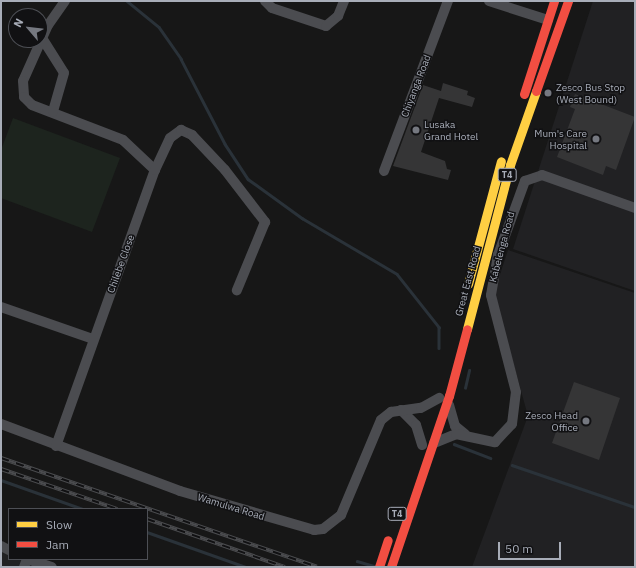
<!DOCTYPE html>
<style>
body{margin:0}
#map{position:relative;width:636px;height:568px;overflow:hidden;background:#171717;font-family:"IBM Plex Sans",sans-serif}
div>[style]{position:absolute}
.built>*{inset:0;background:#212123}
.green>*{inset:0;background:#1d241e}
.stream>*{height:2.5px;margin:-1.25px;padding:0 1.25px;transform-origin:1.25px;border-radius:1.25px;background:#2a3239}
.building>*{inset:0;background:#353536}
.street>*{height:10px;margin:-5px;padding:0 5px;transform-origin:5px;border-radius:5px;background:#4b4c50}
.slow>*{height:9px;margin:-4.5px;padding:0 4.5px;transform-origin:4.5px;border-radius:4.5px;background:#ffcf43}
.jam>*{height:9px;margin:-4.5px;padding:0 4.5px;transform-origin:4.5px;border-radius:4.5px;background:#f24e42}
.rail>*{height:4px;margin-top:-2px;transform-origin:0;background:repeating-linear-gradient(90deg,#111113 0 8px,#4b4c4f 0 16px);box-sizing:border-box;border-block:1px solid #4b4c4f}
.dots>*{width:11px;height:11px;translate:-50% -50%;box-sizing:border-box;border:2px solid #111113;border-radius:50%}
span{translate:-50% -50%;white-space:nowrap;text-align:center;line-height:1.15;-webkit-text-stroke:3px #111113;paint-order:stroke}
.shield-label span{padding:1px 3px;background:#111113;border:1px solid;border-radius:3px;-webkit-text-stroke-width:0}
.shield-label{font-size:9px;color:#a8adb8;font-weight:700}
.street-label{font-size:10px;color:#a8adb8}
.poi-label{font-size:10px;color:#a8adb8}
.left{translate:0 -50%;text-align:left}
.right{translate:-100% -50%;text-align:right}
.frame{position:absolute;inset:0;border:2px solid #a8adb8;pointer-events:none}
.legend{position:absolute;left:8px;top:508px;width:140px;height:52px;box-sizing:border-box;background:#111113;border:1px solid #4d4f55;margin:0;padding:5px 7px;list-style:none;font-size:12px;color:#a8adb8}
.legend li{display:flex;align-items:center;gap:8px;height:20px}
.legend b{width:20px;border:1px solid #4d4f55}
.north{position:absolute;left:8px;top:8px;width:40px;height:40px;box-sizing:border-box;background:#111113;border:1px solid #4d4f55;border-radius:50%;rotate:298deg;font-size:11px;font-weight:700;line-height:16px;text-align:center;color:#a8adb8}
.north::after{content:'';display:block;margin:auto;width:14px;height:18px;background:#757880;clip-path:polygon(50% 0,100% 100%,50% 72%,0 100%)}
.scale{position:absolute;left:498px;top:542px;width:63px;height:18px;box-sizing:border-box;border:2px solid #a8adb8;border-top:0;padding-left:5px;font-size:12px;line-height:14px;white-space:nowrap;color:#a8adb8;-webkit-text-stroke:3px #111113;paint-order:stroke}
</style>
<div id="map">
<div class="built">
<div style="clip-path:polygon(593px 1px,635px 1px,635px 291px,513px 249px)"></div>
<div style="clip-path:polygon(508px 250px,635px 293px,635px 567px,472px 567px,528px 416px,494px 293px)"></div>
<div style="clip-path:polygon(1px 551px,9px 554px,9px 559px,23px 559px,46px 567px,1px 567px)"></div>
</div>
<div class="green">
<div style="clip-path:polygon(13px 118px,120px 158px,92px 232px,1px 198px,1px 150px)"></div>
</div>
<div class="stream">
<div style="left:127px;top:1px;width:41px;rotate:39.1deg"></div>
<div style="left:159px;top:27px;width:39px;rotate:55deg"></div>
<div style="left:181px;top:59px;width:96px;rotate:62.6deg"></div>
<div style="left:225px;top:144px;width:42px;rotate:56.7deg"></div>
<div style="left:248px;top:179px;width:67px;rotate:35.8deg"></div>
<div style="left:302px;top:218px;width:110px;rotate:30.5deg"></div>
<div style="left:397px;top:274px;width:68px;rotate:51.6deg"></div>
<div style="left:439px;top:327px;width:21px;rotate:90deg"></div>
<div style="left:465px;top:388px;width:18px;rotate:-77deg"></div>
<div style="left:454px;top:444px;width:39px;rotate:21deg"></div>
<div style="left:512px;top:465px;width:130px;rotate:18.9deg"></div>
<div style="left:1px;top:480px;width:87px;rotate:19.5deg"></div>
<div style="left:147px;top:532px;width:105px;rotate:19.5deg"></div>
<div style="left:357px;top:561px;width:18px;rotate:16deg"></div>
</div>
<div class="building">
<div style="clip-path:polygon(443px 83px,468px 91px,467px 95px,475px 98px,472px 107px,439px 98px,421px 152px,445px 161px,447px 169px,451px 170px,448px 180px,393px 166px,423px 85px,441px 91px)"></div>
<div style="clip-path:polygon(575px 94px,635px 117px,616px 170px,606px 166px,603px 175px,557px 157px,575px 109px,570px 107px)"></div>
<div style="clip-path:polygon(574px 382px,620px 398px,599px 460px,552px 443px)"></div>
</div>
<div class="street">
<div style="left:65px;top:1px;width:29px;rotate:125deg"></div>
<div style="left:48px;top:25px;width:61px;rotate:114.1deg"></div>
<div style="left:23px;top:81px;width:16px;rotate:86deg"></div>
<div style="left:24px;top:97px;width:11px;rotate:45deg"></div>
<div style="left:32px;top:105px;width:97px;rotate:21deg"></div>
<div style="left:123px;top:140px;width:44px;rotate:43.2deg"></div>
<div style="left:265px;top:1px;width:10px;rotate:45deg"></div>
<div style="left:272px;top:8px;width:57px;rotate:18.4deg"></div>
<div style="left:326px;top:26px;width:16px;rotate:-40deg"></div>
<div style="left:338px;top:16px;width:16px;rotate:-68deg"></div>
<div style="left:489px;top:1px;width:62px;rotate:17.9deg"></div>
<div style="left:42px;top:38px;width:41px;rotate:57.8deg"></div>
<div style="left:64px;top:73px;width:40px;rotate:106deg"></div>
<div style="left:384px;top:171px;width:182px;rotate:-69.4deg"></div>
<div style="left:1px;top:307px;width:97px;rotate:19.2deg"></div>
<div style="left:449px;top:405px;width:22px;rotate:74deg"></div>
<div style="left:455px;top:426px;width:13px;rotate:39deg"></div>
<div style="left:401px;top:410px;width:21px;rotate:45deg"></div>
<div style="left:416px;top:425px;width:21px;rotate:73deg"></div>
<div style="left:1px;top:424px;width:191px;rotate:20.5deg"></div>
<div style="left:180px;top:491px;width:140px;rotate:16.2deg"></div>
<div style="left:314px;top:530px;width:9px;rotate:-6deg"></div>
<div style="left:323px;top:529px;width:23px;rotate:-38deg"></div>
<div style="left:341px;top:515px;width:103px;rotate:-67.2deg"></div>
<div style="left:381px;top:420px;width:13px;rotate:-39deg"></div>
<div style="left:391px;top:412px;width:30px;rotate:-8deg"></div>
<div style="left:421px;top:408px;width:21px;rotate:-29deg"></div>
<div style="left:434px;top:443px;width:24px;rotate:-22deg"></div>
<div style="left:456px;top:434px;width:40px;rotate:12deg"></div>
<div style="left:495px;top:442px;width:25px;rotate:-47deg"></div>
<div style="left:512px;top:424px;width:32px;rotate:-83deg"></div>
<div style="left:516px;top:392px;width:100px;rotate:-104.5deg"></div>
<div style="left:491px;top:295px;width:41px;rotate:-80.1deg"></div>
<div style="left:498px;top:255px;width:79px;rotate:-70deg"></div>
<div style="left:525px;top:181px;width:18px;rotate:-19deg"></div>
<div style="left:542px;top:175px;width:99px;rotate:19.5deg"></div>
<div style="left:56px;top:446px;width:293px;rotate:-70.3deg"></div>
<div style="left:155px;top:170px;width:35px;rotate:-65deg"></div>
<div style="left:170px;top:138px;width:14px;rotate:-36deg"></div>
<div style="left:181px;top:130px;width:12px;rotate:24deg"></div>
<div style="left:192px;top:135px;width:48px;rotate:46.7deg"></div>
<div style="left:225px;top:170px;width:66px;rotate:52.4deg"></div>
<div style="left:265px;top:222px;width:74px;rotate:112.4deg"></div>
<div style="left:1px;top:546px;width:9px;rotate:27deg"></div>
<div style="left:24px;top:567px;width:9px;rotate:-69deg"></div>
<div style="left:27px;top:559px;width:26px;rotate:18deg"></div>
</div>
<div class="slow">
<div style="left:468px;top:284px;width:127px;rotate:-75deg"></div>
<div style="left:467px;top:329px;width:170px;rotate:-75.3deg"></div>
<div style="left:510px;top:165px;width:78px;rotate:-70.6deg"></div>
</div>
<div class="jam">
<div style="left:536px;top:91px;width:96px;rotate:-70.4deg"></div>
<div style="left:524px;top:94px;width:98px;rotate:-72.1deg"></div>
<div style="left:379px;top:567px;width:28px;rotate:-72deg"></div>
<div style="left:391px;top:567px;width:181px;rotate:-71.3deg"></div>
<div style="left:449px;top:396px;width:69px;rotate:-75deg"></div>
</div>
<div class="rail">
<div style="left:1px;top:458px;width:334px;rotate:19deg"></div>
<div style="left:1px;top:469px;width:123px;rotate:19deg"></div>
<div style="left:147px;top:519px;width:146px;rotate:19.2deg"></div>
</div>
<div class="dots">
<div style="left:548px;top:93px;background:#757880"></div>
<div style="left:416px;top:130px;background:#757880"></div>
<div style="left:596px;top:139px;background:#757880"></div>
<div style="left:586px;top:421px;background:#757880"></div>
</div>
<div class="shield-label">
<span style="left:507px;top:175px">T4</span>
<span style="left:397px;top:514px">T4</span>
</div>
<div class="street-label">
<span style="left:416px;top:86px;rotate:-69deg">Chiyanga Road</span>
<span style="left:502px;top:247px;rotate:-75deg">Kabelenga Road</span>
<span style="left:121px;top:264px;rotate:-70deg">Chilebe Close</span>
<span style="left:468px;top:281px;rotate:-75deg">Great East Road</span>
<span style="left:231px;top:507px;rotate:17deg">Wamulwa Road</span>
</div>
<div class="poi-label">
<span class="left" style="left:556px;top:93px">Zesco Bus Stop<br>(West Bound)</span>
<span class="left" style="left:424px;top:130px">Lusaka<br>Grand Hotel</span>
<span class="right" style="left:587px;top:139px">Mum's Care<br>Hospital</span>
<span class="right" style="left:578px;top:421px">Zesco Head<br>Office</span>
</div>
<div class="frame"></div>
<ul class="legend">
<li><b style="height:5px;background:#ffcf43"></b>Slow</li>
<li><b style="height:5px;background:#f24e42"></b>Jam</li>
</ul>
<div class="north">N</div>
<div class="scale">50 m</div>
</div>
